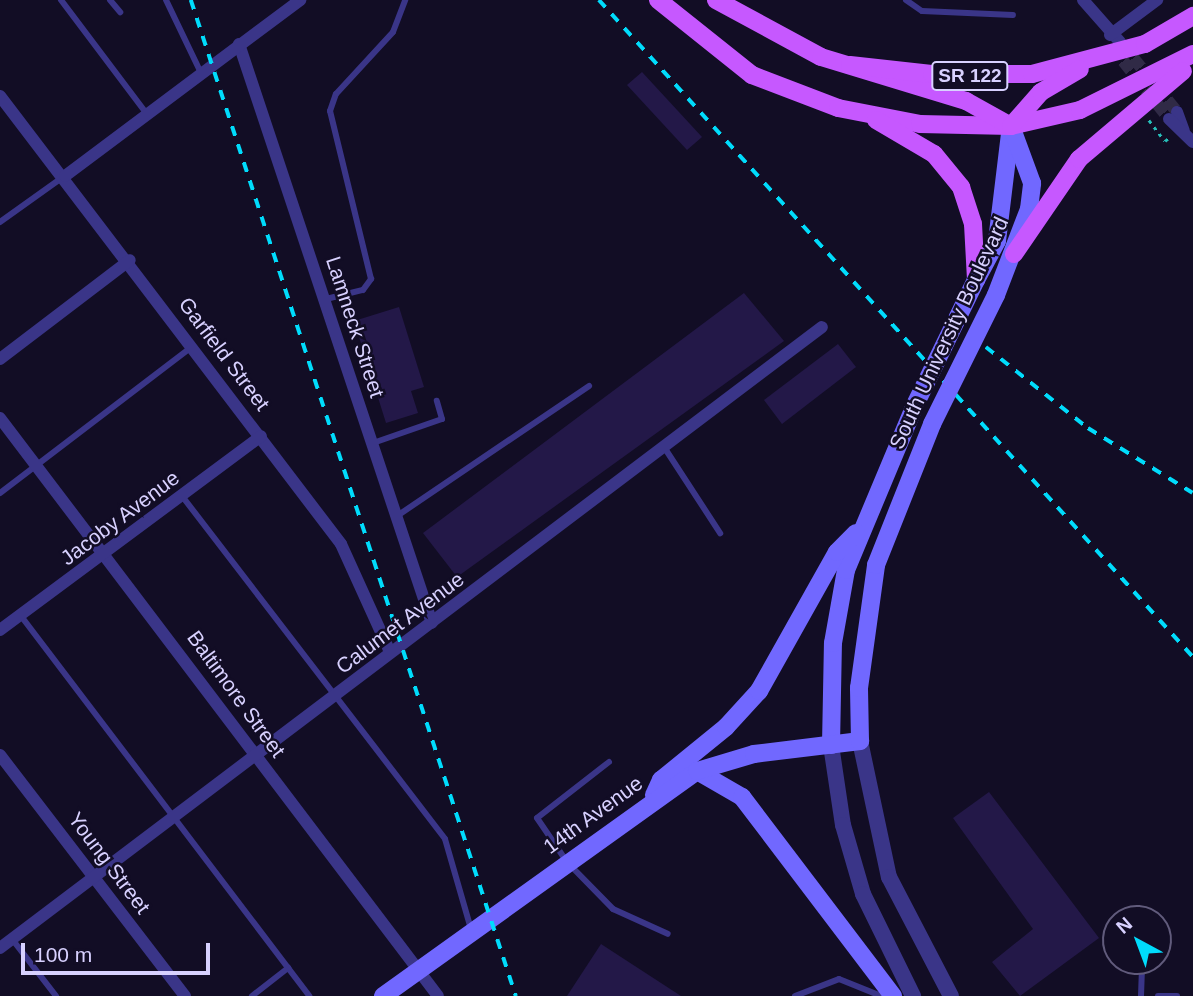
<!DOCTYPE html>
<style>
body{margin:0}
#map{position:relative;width:1193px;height:996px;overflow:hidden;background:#120d25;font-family:Arial,sans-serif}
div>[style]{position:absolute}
.building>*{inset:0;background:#231848}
.minor-tunnel>*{height:12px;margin-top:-6px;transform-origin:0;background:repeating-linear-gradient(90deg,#302a46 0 12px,transparent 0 18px)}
.path>*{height:2.5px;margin-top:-1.25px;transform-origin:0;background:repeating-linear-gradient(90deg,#26beb9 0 3.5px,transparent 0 8.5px)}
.service>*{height:6px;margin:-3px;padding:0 3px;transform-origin:3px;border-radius:3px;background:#3a3588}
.minor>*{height:12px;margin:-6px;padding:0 6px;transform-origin:6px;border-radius:6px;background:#3a3588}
.tertiary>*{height:16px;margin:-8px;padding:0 8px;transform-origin:8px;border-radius:8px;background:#3a3588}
.secondary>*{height:18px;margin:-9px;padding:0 9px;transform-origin:9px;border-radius:9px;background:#7168ff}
.primary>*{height:18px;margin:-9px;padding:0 9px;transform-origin:9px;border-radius:9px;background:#c658ff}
.rail>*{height:3.5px;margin-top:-1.75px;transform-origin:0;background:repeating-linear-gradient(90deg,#00dcfc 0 10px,transparent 0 19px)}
.secondary-bridge>*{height:18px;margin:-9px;padding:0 9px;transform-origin:9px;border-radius:9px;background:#7168ff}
span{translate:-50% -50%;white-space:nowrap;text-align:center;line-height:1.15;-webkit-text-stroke:5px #120d25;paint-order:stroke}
.shield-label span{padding:2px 5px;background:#120d25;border:2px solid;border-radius:5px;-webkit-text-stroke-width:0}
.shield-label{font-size:19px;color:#d8d1ff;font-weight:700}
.street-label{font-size:21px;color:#d8d1ff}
.north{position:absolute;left:1102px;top:905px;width:70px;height:70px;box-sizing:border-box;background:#120d25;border:2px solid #615b7c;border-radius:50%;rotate:319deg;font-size:19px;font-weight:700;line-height:28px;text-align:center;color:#d8d1ff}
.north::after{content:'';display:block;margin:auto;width:24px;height:32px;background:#00dcfc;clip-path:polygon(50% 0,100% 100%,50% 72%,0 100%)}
.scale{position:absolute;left:21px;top:943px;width:189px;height:32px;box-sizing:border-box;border:4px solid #d8d1ff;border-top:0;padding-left:9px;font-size:21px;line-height:24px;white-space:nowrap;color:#d8d1ff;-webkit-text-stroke:5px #120d25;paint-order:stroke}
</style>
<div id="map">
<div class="building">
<div style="clip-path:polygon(642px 72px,702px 137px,687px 150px,627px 85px)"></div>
<div style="clip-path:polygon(744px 293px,784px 341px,457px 577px,423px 533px)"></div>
<div style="clip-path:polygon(399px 307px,424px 387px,411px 391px,418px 413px,386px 423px,354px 321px)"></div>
<div style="clip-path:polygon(838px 344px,856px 367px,782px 424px,764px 400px)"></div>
<div style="clip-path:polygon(989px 792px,1099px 938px,1020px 996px,992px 962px,1033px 929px,953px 818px)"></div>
<div style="clip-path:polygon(601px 944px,681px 996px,567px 996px)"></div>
</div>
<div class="minor-tunnel">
<div style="left:1122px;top:44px;width:87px;rotate:51deg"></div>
<div style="left:1112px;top:47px;width:92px;rotate:51.6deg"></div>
</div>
<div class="path">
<div style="left:1149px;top:120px;width:26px;rotate:53deg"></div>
<div style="left:1165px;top:141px;width:8px;rotate:-40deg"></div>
</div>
<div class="service">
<div style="left:61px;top:0;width:143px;rotate:53deg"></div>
<div style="left:110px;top:0;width:16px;rotate:50deg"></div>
<div style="left:166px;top:0;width:81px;rotate:64.4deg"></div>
<div style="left:906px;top:0;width:19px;rotate:35deg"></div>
<div style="left:922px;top:11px;width:91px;rotate:2.5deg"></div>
<div style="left:0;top:222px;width:77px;rotate:-35.5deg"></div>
<div style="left:326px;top:299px;width:38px;rotate:-14deg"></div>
<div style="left:363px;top:290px;width:14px;rotate:-54deg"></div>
<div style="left:371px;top:279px;width:173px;rotate:-103.7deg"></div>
<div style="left:330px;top:111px;width:18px;rotate:-71deg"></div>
<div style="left:336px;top:94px;width:84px;rotate:-47.4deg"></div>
<div style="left:393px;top:32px;width:34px;rotate:-69deg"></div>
<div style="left:373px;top:443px;width:73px;rotate:-19.2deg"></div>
<div style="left:442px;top:419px;width:19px;rotate:-106deg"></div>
<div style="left:664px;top:447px;width:103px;rotate:56.9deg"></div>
<div style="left:0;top:493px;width:239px;rotate:-37.3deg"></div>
<div style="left:182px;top:496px;width:432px;rotate:52.5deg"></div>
<div style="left:445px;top:839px;width:94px;rotate:73.9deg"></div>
<div style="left:397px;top:516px;width:232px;rotate:-34.1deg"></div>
<div style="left:21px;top:616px;width:477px;rotate:52.8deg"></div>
<div style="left:609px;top:762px;width:91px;rotate:142.1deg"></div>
<div style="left:537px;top:818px;width:53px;rotate:55.7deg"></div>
<div style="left:567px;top:862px;width:66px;rotate:45.6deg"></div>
<div style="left:613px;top:909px;width:60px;rotate:24.4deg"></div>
<div style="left:12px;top:939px;width:72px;rotate:52.3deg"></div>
<div style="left:252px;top:996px;width:46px;rotate:-37.9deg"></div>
<div style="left:795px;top:996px;width:47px;rotate:-21.1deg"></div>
<div style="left:839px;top:979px;width:45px;rotate:22deg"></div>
<div style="left:1141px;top:996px;width:35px;rotate:-88deg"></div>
<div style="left:1158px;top:996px;width:19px"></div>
</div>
<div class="minor">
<div style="left:1083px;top:0;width:56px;rotate:48.6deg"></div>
<div style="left:1110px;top:35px;width:59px;rotate:-36.7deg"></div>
<div style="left:239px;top:44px;width:610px;rotate:71.57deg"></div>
<div style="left:0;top:96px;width:563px;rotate:52.72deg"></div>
<div style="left:341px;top:544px;width:119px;rotate:65.6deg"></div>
<div style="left:1177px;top:112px;width:20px;rotate:70deg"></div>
<div style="left:1169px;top:119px;width:33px;rotate:44deg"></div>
<div style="left:65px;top:176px;width:294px;rotate:-36.8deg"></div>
<div style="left:0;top:359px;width:163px;rotate:-37.3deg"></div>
<div style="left:0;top:418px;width:725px;rotate:52.85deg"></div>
<div style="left:0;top:630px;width:325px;rotate:-36.6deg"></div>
<div style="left:0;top:755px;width:304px;rotate:52.5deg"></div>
<div style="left:0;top:948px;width:1030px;rotate:-37.07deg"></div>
</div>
<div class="tertiary">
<div style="left:860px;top:741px;width:139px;rotate:78deg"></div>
<div style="left:889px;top:877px;width:134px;rotate:62.5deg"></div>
<div style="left:831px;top:745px;width:81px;rotate:81.5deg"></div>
<div style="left:843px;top:825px;width:72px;rotate:73.8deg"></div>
<div style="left:863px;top:894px;width:114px;rotate:63.9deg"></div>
</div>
<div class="secondary">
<div style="left:976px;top:280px;width:44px;rotate:-61.7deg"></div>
<div style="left:997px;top:241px;width:116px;rotate:-83.1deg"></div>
<div style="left:996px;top:295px;width:92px;rotate:-69deg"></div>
<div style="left:1029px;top:209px;width:26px;rotate:-83deg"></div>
<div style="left:1032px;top:183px;width:61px;rotate:-110.2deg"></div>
<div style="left:831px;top:745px;width:102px;rotate:-88.9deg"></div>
<div style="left:833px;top:643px;width:74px;rotate:-79.9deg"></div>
<div style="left:846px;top:570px;width:179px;rotate:-67.3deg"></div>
<div style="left:697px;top:771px;width:52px;rotate:30deg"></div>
<div style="left:742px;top:797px;width:250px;rotate:52.8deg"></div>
<div style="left:654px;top:795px;width:17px;rotate:-65deg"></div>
<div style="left:661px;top:780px;width:84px;rotate:-39.2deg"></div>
<div style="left:726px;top:727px;width:49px;rotate:-47.5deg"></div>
<div style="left:759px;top:691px;width:159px;rotate:-60.7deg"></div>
<div style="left:837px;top:552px;width:27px;rotate:-45deg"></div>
<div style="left:383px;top:996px;width:386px;rotate:-35.6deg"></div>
<div style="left:697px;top:771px;width:59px;rotate:-16.6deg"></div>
<div style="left:754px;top:754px;width:107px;rotate:-7deg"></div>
<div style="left:860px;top:741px;width:53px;rotate:-91.1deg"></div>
<div style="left:859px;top:688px;width:124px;rotate:-82.1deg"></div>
<div style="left:876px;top:565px;width:152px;rotate:-68.3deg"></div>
</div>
<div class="primary">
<div style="left:658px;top:0;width:120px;rotate:38.6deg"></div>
<div style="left:752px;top:75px;width:92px;rotate:21deg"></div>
<div style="left:838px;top:108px;width:84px;rotate:11deg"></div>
<div style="left:920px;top:124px;width:91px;rotate:1.3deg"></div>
<div style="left:1011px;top:126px;width:71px;rotate:-13.1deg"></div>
<div style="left:1080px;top:110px;width:126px;rotate:-26.4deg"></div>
<div style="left:716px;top:0;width:119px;rotate:28.5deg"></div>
<div style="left:821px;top:57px;width:152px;rotate:16.9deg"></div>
<div style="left:966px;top:101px;width:51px;rotate:29.1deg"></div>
<div style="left:850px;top:65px;width:82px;rotate:6.3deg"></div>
<div style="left:932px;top:74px;width:100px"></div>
<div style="left:1032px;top:74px;width:117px;rotate:-14.9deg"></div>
<div style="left:1145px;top:44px;width:56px;rotate:-30.3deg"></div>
<div style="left:876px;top:120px;width:67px;rotate:30.4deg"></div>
<div style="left:934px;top:154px;width:43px;rotate:50.7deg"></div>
<div style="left:961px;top:187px;width:39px;rotate:72deg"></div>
<div style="left:973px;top:224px;width:56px;rotate:86.9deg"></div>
<div style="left:1011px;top:126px;width:45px;rotate:-48.6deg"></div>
<div style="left:1041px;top:92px;width:45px;rotate:-30.5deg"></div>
<div style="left:1014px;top:254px;width:115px;rotate:-55.6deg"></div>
<div style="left:1079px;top:159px;width:136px;rotate:-40.2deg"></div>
</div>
<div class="rail">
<div style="left:191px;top:0;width:1048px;rotate:71.93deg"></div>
<div style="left:599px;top:0;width:886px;rotate:47.88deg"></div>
<div style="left:986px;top:347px;width:130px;rotate:38.5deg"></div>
<div style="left:1088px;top:428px;width:123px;rotate:31.8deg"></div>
</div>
<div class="secondary-bridge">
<div style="left:915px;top:405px;width:139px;rotate:-64deg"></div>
<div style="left:932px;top:424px;width:144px;rotate:-63.6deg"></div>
</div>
<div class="shield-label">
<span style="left:970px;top:76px">SR 122</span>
</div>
<div class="street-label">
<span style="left:355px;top:327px;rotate:72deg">Lamneck Street</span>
<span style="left:949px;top:333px;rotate:-65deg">South University Boulevard</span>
<span style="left:224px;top:354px;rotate:53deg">Garfield Street</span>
<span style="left:120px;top:518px;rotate:-37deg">Jacoby Avenue</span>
<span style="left:400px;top:623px;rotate:-37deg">Calumet Avenue</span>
<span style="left:236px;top:694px;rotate:54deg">Baltimore Street</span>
<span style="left:593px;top:815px;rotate:-36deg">14th Avenue</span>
<span style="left:109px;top:863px;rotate:53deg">Young Street</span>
</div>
<div class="north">N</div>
<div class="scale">100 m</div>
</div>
